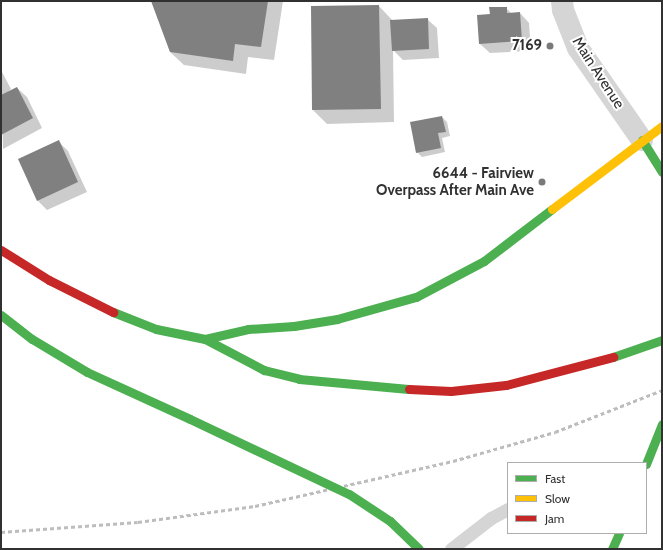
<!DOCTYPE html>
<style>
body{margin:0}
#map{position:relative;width:663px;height:550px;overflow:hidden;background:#fff;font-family:Cabin,sans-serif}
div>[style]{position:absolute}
.shadow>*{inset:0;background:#0003}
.building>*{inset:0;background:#808080}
.lane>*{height:13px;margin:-6.5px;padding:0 6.5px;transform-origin:6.5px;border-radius:6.5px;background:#d5d5d5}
.street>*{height:22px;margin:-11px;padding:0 11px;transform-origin:11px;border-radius:11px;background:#d5d5d5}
.fast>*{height:9px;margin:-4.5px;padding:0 4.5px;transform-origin:4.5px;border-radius:4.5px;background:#4caf50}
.slow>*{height:9px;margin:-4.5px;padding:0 4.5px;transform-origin:4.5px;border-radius:4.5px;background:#ffc107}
.jam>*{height:9px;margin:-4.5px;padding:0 4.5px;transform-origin:4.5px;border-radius:4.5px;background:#c62828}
.rail>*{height:3px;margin-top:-1.5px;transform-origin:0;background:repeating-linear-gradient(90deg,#bdbdbd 0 4px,transparent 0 7px)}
.fast-bridge>*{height:9px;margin:-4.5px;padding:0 4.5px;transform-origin:4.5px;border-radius:4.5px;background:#4caf50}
.dots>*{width:11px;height:11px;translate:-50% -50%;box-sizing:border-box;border:2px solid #fff;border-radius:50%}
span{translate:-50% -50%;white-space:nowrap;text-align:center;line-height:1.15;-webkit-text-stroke:4px #fff;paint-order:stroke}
.poi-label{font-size:15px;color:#313131;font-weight:700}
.right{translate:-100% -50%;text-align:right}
.street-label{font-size:15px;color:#313131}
.frame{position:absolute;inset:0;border:2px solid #313131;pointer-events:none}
.legend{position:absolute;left:507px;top:462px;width:140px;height:72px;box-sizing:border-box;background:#fff;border:1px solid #adadad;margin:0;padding:5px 7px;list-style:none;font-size:12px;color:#313131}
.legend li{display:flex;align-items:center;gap:8px;height:20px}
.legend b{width:20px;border:1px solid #adadad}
</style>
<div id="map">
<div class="shadow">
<div style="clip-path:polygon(152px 1px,283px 1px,274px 60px,248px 57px,246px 74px,184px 65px,170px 52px)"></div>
<div style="clip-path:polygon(379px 6px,393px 21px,427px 19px,437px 28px,439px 58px,403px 60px,393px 50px,394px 122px,327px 124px,313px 110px,312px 7px)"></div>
<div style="clip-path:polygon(506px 8px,512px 14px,520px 13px,529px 23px,531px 51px,490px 53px,480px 44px,491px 15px)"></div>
<div style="clip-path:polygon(1px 70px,11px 89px,7px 93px,17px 88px,27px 97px,42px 128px,3px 149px)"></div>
<div style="clip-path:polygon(442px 117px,447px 122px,450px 136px,442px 138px,445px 152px,422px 157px,417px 152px)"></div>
<div style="clip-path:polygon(58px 141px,68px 151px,87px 192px,47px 210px,38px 201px)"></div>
</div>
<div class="building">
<div style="clip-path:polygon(151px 1px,268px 1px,261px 47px,235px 44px,233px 61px,170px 52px)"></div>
<div style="clip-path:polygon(379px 5px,381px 109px,312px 110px,311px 6px)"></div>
<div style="clip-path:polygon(489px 7px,507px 7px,507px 13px,520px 12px,522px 41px,479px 44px,477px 15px,490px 14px)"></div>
<div style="clip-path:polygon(428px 18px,429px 49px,392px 51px,390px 20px)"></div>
<div style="clip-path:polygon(17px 87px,33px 118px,1px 135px,1px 95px)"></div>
<div style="clip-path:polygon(442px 116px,446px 132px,438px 133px,441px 148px,416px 153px,410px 122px)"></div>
<div style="clip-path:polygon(59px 140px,78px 182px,37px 201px,18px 159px)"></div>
</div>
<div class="lane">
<div style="left:451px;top:549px;width:51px;rotate:-37.8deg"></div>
<div style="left:491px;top:518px;width:19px;rotate:-28deg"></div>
</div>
<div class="street">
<div style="left:562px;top:1px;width:9px;rotate:84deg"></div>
<div style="left:563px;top:10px;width:41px;rotate:68.5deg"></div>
<div style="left:578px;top:48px;width:112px;rotate:55.2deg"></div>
</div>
<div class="fast">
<div style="left:642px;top:140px;width:38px;rotate:58deg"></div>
<div style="left:113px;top:312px;width:46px;rotate:21.6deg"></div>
<div style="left:156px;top:329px;width:50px;rotate:11.5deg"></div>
<div style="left:205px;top:339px;width:67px;rotate:27.7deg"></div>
<div style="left:264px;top:370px;width:36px;rotate:14deg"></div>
<div style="left:299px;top:379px;width:110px;rotate:5.2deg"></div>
<div style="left:1px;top:315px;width:39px;rotate:38deg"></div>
<div style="left:32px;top:339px;width:64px;rotate:31deg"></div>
<div style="left:87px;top:372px;width:113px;rotate:24.5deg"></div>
<div style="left:205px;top:339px;width:44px;rotate:-13.1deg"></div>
<div style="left:248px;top:329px;width:46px;rotate:-3.7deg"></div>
<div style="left:294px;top:326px;width:44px;rotate:-9.2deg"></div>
<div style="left:337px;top:319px;width:82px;rotate:-15.6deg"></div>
<div style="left:416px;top:297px;width:77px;rotate:-27.9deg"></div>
<div style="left:484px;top:261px;width:86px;rotate:-37.4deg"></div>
<div style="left:613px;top:357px;width:52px;rotate:-19.1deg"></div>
<div style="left:612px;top:549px;width:17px;rotate:-66deg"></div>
</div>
<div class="slow">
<div style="left:552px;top:209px;width:138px;rotate:-37deg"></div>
</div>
<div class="jam">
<div style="left:1px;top:250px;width:57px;rotate:32deg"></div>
<div style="left:49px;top:280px;width:72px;rotate:26.6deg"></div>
<div style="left:409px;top:389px;width:42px;rotate:2.7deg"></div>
<div style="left:451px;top:391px;width:55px;rotate:-6.2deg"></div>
<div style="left:506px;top:385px;width:111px;rotate:-14.7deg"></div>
</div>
<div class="rail">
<div style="left:1px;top:532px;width:137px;rotate:-4.2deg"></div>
<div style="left:138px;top:522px;width:118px;rotate:-7.8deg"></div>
<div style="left:255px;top:506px;width:203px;rotate:-12.8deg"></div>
<div style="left:453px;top:461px;width:106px;rotate:-15.9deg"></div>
<div style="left:555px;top:432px;width:115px;rotate:-21.4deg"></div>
</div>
<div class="fast-bridge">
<div style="left:190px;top:419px;width:176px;rotate:25.3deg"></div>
<div style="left:349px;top:494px;width:49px;rotate:33.4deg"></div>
<div style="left:390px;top:521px;width:40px;rotate:44deg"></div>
<div style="left:646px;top:464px;width:43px;rotate:-68.2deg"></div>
</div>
<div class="dots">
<div style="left:550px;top:46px;background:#797979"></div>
<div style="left:542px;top:182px;background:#797979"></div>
</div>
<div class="poi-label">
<span class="right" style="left:542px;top:46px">7169</span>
<span class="right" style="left:534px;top:182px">6644 - Fairview<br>Overpass After Main Ave</span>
</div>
<div class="street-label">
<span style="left:598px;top:73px;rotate:57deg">Main Avenue</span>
</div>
<div class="frame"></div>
<ul class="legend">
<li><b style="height:5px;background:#4caf50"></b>Fast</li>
<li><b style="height:5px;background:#ffc107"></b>Slow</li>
<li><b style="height:5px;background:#c62828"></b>Jam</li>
</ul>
</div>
